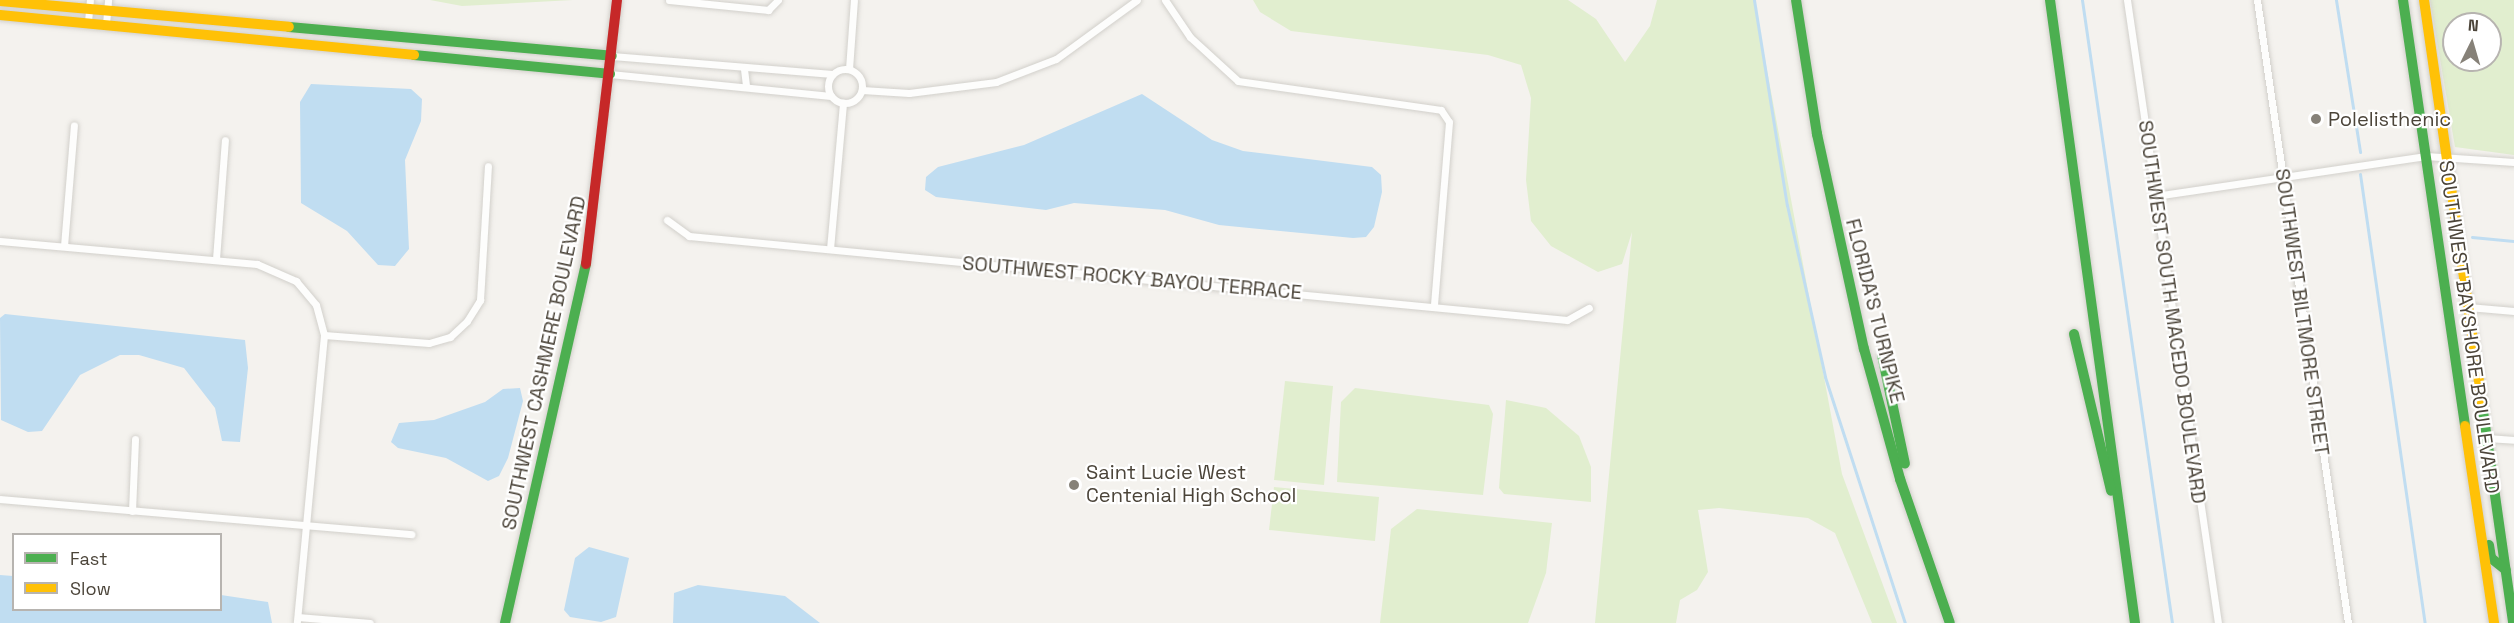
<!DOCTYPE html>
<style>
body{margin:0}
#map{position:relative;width:2514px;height:623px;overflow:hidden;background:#f4f2ee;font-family:"Space Grotesk",sans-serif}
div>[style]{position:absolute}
.green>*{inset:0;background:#e1eecf}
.water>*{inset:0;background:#c0ddf1}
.stream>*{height:3px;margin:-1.5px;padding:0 1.5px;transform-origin:1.5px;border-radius:1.5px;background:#c0ddf1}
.roads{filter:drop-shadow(0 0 2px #d2d0cb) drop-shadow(0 0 2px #d2d0cb)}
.street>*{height:7px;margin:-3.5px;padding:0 3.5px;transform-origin:3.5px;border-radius:3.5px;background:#fdfdfc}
.street>.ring{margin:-3.5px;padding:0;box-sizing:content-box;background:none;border:7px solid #fdfdfc;border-radius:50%}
.fast>*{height:10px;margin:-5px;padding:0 5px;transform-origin:5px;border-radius:5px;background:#4caf50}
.slow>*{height:10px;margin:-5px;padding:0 5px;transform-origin:5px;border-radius:5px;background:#ffc107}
.jam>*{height:10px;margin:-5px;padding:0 5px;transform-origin:5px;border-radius:5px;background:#c62828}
.dots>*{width:16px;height:16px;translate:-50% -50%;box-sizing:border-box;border:3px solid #fff;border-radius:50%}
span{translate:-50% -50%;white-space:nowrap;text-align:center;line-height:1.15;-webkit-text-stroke:4.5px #fff;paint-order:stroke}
.poi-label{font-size:20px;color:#4b4439}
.left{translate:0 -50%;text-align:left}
.street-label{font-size:20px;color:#4b4439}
.legend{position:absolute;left:12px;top:533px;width:210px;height:78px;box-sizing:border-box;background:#fff;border:2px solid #b7b4b0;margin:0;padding:8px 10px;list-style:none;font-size:18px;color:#4b4439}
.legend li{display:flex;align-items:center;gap:12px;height:30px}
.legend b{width:30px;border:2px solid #b7b4b0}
.north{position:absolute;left:2442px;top:12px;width:60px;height:60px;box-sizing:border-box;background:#fff;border:2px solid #b7b4b0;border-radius:50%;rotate:5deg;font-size:16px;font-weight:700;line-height:24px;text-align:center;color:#4b4439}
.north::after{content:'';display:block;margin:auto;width:21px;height:27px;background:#868178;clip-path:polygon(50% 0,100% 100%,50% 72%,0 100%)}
</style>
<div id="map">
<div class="green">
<div style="clip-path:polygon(430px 0,573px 0,462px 6px)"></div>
<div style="clip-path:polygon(1253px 0,1568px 0,1596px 19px,1625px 62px,1650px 26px,1657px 0,1754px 0,1842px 474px,1897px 623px,1872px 623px,1835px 533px,1808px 518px,1719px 508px,1698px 510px,1708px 572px,1697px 590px,1680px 600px,1676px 623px,1595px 623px,1632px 232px,1622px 264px,1598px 272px,1551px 246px,1531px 221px,1526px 180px,1531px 98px,1521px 65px,1488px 55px,1291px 31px,1260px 12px)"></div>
<div style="clip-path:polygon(evenodd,2430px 0,2514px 0,2514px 155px,2455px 147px,2430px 0,2454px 24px,2490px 24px,2490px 60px,2454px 60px,2454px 24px)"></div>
<div style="clip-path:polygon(1285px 381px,1333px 386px,1324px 485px,1274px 480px)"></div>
<div style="clip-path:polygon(1355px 388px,1489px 405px,1493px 414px,1483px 495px,1337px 482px,1341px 402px)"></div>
<div style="clip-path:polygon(1506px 400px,1546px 408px,1579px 436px,1591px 467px,1591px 502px,1504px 494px,1499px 488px)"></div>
<div style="clip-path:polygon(1274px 487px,1379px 497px,1375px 541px,1269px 530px)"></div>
<div style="clip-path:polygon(1417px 509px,1552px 523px,1546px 573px,1528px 623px,1380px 623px,1391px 529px)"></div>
</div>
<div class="water">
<div style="clip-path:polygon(311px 84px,411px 89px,422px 99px,421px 121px,405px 160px,409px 249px,395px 266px,378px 265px,347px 231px,301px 203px,300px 102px)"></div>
<div style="clip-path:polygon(1142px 94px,1212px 140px,1243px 151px,1372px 167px,1381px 175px,1382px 192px,1374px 227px,1366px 237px,1353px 238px,1219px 225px,1165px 210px,1074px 203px,1046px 210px,936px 197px,925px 190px,926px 177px,938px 167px,1024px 145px)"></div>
<div style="clip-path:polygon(5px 314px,245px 340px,248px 368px,240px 442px,222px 441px,215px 408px,184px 368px,139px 355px,120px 355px,80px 375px,42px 431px,28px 432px,1px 420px,0 318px)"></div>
<div style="clip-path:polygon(520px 388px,523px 401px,508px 458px,499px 476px,488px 481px,446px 458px,398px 448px,391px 442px,399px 423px,434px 420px,485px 402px,503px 389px)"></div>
<div style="clip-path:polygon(589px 547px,629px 558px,616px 617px,601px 622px,570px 617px,564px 610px,575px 558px)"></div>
<div style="clip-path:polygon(0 575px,13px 576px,14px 610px,220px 610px,221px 595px,268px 602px,272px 623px,0 623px)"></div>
<div style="clip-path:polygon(698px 585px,785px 596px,820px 623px,673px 623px,674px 593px)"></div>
</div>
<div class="stream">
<div style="left:1754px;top:0;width:208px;rotate:80.9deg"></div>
<div style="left:1787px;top:205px;width:176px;rotate:77.5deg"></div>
<div style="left:1825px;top:377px;width:259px;rotate:72deg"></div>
<div style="left:2082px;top:0;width:629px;rotate:81.78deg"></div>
<div style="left:2336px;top:0;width:154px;rotate:81deg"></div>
<div style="left:2360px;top:174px;width:454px;rotate:81.8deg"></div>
<div style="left:2472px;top:237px;width:42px;rotate:5.4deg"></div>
</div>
<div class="roads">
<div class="street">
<div style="left:669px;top:0;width:100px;rotate:5.8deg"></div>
<div style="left:768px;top:10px;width:14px;rotate:-45deg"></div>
<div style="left:1165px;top:0;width:45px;rotate:56deg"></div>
<div style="left:1190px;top:37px;width:65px;rotate:42.5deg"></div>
<div style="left:1238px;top:81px;width:205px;rotate:8.1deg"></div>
<div style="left:1441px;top:110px;width:14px;rotate:56deg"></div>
<div style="left:1449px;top:122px;width:185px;rotate:94.7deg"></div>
<div style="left:2127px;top:0;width:630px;rotate:81.69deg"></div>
<div style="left:2257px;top:0;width:630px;rotate:81.69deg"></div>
<div style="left:88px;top:22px;width:22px;rotate:-85deg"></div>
<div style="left:106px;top:24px;width:24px;rotate:-85deg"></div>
<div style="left:612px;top:56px;width:221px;rotate:4.7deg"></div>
<div class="ring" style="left:828px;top:69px;width:27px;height:27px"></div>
<div style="left:744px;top:69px;width:16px;rotate:83deg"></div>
<div style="left:849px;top:69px;width:69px;rotate:-85.9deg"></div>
<div style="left:610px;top:74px;width:222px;rotate:5.7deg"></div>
<div style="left:862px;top:90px;width:47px;rotate:3.7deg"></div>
<div style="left:909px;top:93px;width:88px;rotate:-7.2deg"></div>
<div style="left:996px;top:82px;width:64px;rotate:-21deg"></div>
<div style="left:1056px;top:59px;width:100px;rotate:-36.1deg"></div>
<div style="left:2155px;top:196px;width:274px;rotate:-8.4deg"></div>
<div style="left:2426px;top:156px;width:88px;rotate:3.9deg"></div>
<div style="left:667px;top:220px;width:27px;rotate:36deg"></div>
<div style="left:689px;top:236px;width:882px;rotate:5.46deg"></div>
<div style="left:1567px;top:320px;width:25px;rotate:-29deg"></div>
<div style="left:0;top:241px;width:258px;rotate:5.1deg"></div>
<div style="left:257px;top:264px;width:43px;rotate:23.6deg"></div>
<div style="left:296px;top:281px;width:31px;rotate:50deg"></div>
<div style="left:316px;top:305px;width:31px;rotate:75deg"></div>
<div style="left:324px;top:335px;width:289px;rotate:95.4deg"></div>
<div style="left:64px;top:246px;width:121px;rotate:-85.3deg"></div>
<div style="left:830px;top:249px;width:147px;rotate:-84.9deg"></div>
<div style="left:216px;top:259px;width:119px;rotate:-85.7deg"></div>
<div style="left:2468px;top:307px;width:46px;rotate:5deg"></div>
<div style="left:324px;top:335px;width:105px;rotate:4.4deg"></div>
<div style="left:429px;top:343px;width:22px;rotate:-16deg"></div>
<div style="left:450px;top:337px;width:23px;rotate:-43deg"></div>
<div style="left:467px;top:321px;width:25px;rotate:-58deg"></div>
<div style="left:480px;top:300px;width:134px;rotate:-86.6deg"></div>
<div style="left:2487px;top:438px;width:27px;rotate:4deg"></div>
<div style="left:0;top:499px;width:413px;rotate:4.9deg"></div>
<div style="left:132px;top:511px;width:72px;rotate:-87.6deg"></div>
<div style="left:298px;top:617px;width:72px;rotate:4.8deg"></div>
</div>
<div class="fast">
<div style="left:1796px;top:0;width:136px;rotate:81.1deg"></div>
<div style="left:1817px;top:134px;width:220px;rotate:77.7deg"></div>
<div style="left:1864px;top:349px;width:135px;rotate:74.5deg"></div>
<div style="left:1900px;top:479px;width:152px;rotate:70.9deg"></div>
<div style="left:2050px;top:0;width:629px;rotate:82.23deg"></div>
<div style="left:2403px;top:0;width:430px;rotate:81.7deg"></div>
<div style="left:289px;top:27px;width:324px;rotate:5.1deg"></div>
<div style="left:414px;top:55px;width:197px;rotate:5.5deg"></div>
<div style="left:2074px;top:334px;width:161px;rotate:76.7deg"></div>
<div style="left:1882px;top:355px;width:111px;rotate:78.1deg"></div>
<div style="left:2482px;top:404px;width:221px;rotate:81.9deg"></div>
<div style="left:2489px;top:545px;width:13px;rotate:81deg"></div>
<div style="left:2491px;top:558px;width:19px;rotate:39deg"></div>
<div style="left:505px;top:623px;width:368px;rotate:-77.3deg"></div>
</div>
<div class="slow">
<div style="left:2424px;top:0;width:408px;rotate:81.8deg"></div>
<div style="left:0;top:1px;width:290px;rotate:5.1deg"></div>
<div style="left:0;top:15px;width:416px;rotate:5.5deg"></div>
<div style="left:2465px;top:426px;width:199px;rotate:81.6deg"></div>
</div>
<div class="jam">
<div style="left:586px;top:264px;width:266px;rotate:-83.3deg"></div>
</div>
</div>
<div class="dots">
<div style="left:2316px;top:119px;background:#868178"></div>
<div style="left:1074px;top:485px;background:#868178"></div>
</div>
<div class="poi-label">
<span class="left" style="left:2328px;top:119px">Polelisthenic</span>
<span class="left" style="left:1086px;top:484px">Saint Lucie West<br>Centenial High School</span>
</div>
<div class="street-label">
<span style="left:1132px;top:278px;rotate:5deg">SOUTHWEST ROCKY BAYOU TERRACE</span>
<span style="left:1875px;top:311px;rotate:76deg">FLORIDA'S TURNPIKE</span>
<span style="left:2172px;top:312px;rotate:82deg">SOUTHWEST SOUTH MACEDO BOULEVARD</span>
<span style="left:2302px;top:312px;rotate:82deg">SOUTHWEST BILTMORE STREET</span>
<span style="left:2469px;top:327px;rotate:82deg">SOUTHWEST BAYSHORE BOULEVARD</span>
<span style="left:544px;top:363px;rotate:-78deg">SOUTHWEST CASHMERE BOULEVARD</span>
</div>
<ul class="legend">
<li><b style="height:8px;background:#4caf50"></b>Fast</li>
<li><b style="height:8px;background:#ffc107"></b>Slow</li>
</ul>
<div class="north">N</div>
</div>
